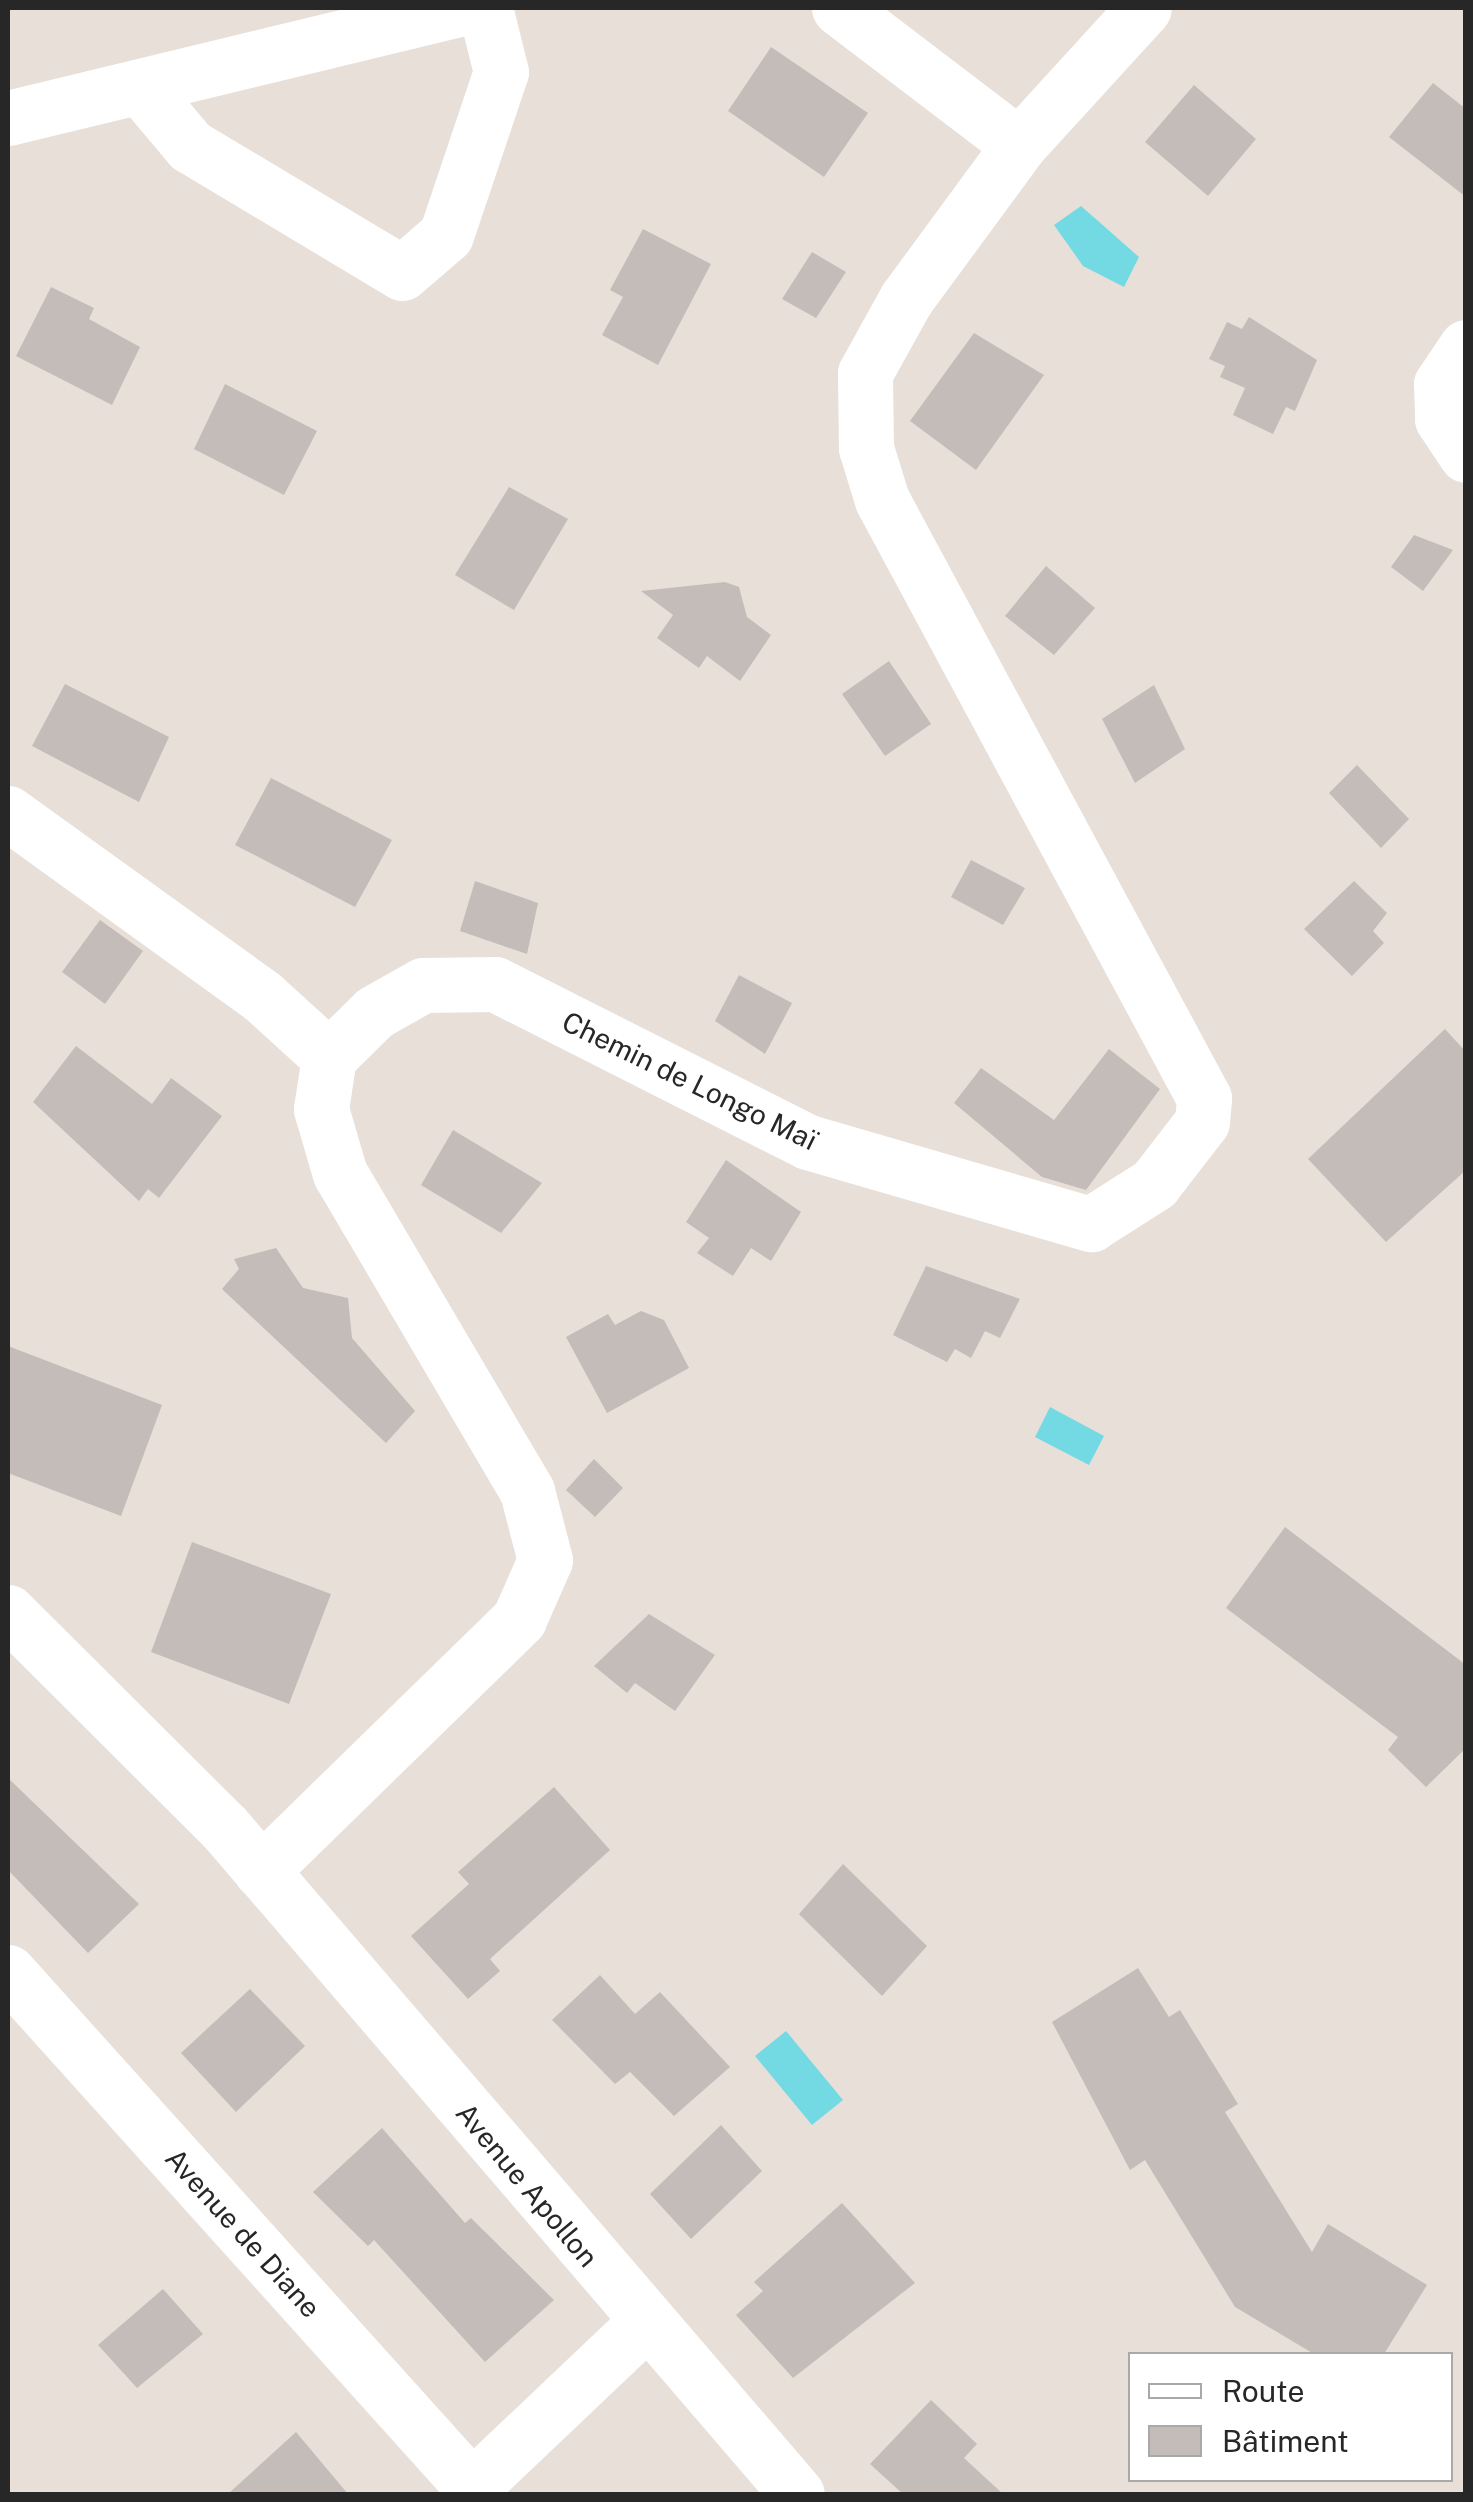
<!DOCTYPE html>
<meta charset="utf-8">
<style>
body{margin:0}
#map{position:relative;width:1473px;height:2502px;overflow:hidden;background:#e8dfd9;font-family:"Public Sans",sans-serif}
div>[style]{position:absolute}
.water>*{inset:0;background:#73dae3}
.building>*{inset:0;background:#c3bcb9}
.minor>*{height:55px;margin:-27.5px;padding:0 27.5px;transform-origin:27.5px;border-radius:27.5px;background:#fff}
span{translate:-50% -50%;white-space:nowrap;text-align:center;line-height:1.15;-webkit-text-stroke:10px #fff;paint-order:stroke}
.street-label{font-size:28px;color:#272727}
.frame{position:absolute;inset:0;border:10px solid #272727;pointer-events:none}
.legend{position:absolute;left:1128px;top:2352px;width:325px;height:130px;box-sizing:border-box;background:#fff;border:2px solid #a9a9a9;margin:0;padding:12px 18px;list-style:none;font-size:30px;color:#272727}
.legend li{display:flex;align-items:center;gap:20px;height:50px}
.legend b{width:50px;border:2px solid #a9a9a9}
</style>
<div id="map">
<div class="water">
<div style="clip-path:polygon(1081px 206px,1139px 257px,1124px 287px,1083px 266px,1054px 225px)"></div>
<div style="clip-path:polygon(1050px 1407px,1104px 1436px,1089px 1465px,1035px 1437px)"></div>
<div style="clip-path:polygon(786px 2031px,843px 2100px,812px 2125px,755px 2056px)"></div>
</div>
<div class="building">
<div style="clip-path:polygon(771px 47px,868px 113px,824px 177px,728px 111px)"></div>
<div style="clip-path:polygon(1433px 83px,1466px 109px,1466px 197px,1389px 137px)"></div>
<div style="clip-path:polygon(1194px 85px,1256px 139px,1208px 196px,1145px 142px)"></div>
<div style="clip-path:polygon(643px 229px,711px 264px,658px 365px,602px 335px,623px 297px,610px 290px)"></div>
<div style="clip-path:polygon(812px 252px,846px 272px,816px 318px,782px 299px)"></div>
<div style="clip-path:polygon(51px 287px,94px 308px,89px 319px,140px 347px,112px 405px,16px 356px)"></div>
<div style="clip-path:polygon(1249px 317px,1317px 360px,1295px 411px,1286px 407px,1273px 434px,1233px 415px,1245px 388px,1220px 377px,1225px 366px,1209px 359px,1227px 322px,1242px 329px)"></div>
<div style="clip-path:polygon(974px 333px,1044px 375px,976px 470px,910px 421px)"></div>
<div style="clip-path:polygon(225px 384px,317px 431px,284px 495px,194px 449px)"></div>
<div style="clip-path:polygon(509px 487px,568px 519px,514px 610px,455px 575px)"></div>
<div style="clip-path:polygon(1414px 535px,1453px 550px,1423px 591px,1391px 567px)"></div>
<div style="clip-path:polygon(1046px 566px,1095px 608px,1054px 655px,1005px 616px)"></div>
<div style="clip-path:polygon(725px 582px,739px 587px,747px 617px,771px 635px,740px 681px,707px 656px,699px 668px,657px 638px,673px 615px,641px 591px)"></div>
<div style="clip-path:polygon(889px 661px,931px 724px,885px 756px,842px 694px)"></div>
<div style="clip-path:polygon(65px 684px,169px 737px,139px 802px,32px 746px)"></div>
<div style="clip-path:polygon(1154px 685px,1185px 749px,1135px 783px,1102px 719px)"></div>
<div style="clip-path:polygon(1357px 765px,1409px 819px,1381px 848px,1329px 793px)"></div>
<div style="clip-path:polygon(271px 778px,392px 840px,355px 907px,235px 845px)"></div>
<div style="clip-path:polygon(971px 860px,1025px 888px,1003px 925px,951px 897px)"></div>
<div style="clip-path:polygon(475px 881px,538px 903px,527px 954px,460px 931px)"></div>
<div style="clip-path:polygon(1354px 881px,1387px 913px,1373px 931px,1384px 943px,1352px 976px,1304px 929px)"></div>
<div style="clip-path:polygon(100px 920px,143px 951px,105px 1004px,62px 972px)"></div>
<div style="clip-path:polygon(739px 975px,792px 1003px,765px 1054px,715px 1021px)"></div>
<div style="clip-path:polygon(1445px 1029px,1466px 1052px,1466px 1170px,1386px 1242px,1308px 1159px)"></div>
<div style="clip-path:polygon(76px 1046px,152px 1104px,171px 1078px,222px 1116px,159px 1198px,148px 1189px,139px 1201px,33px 1102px)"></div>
<div style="clip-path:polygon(1109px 1049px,1160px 1089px,1086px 1190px,1042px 1177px,954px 1103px,981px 1068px,1054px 1120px)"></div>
<div style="clip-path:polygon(453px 1130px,542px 1183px,501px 1233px,421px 1185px)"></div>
<div style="clip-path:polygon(726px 1160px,801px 1212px,771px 1261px,751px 1248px,733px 1276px,697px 1253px,709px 1238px,686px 1222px)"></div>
<div style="clip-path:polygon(276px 1248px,303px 1288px,348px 1298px,352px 1338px,415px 1411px,386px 1443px,222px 1289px,239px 1269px,234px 1259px)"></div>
<div style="clip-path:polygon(926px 1266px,1020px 1299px,1000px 1338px,985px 1331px,971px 1358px,955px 1349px,947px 1362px,893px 1335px)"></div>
<div style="clip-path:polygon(641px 1311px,664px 1320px,689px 1368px,607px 1413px,566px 1337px,608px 1314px,615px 1325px)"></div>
<div style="clip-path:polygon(8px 1346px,162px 1405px,121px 1516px,8px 1473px)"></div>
<div style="clip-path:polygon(594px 1459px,623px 1488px,595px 1517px,566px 1490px)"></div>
<div style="clip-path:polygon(1285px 1527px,1466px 1665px,1466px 1748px,1426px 1787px,1388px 1750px,1398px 1737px,1226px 1608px)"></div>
<div style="clip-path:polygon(192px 1542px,331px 1594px,289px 1704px,151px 1652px)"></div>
<div style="clip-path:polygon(649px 1614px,715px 1655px,675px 1711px,635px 1683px,627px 1693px,594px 1666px)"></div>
<div style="clip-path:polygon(8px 1778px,139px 1904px,88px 1953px,8px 1870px)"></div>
<div style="clip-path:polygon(554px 1787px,610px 1850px,490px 1959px,500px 1971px,468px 1999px,411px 1936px,469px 1884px,458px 1872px)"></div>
<div style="clip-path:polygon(843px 1864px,927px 1946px,882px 1996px,799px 1914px)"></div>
<div style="clip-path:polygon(1138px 1968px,1169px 2017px,1180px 2010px,1238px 2104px,1225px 2112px,1312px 2252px,1328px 2224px,1427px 2285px,1384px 2354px,1314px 2354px,1235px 2307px,1145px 2160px,1130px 2170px,1052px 2022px)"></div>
<div style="clip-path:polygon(600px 1975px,635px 2014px,660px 1992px,730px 2067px,674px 2116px,630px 2072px,615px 2084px,552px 2020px)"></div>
<div style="clip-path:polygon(250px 1989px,305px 2046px,236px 2112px,181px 2053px)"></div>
<div style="clip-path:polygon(721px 2125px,762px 2171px,691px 2239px,650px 2194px)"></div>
<div style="clip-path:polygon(382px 2128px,465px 2223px,471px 2218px,554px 2300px,485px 2362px,374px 2240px,368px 2246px,313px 2192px)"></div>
<div style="clip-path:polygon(842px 2203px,915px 2283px,793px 2378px,736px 2315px,763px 2291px,754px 2282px)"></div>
<div style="clip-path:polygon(163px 2289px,203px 2334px,137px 2388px,98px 2345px)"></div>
<div style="clip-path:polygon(931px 2400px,977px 2444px,964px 2458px,1003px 2494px,903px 2494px,870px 2464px)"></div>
<div style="clip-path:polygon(296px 2432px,348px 2494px,228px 2494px)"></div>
</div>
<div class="minor">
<div style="left:839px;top:8px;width:226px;rotate:37.3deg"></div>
<div style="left:142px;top:89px;width:75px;rotate:49.9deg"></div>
<div style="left:190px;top:146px;width:247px;rotate:30.9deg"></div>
<div style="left:402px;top:273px;width:58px;rotate:-40.8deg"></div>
<div style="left:446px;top:235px;width:172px;rotate:-71.4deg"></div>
<div style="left:501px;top:72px;width:66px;rotate:-104deg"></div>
<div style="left:8px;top:118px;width:468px;rotate:-13.6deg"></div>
<div style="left:1466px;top:347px;width:45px;rotate:124deg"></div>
<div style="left:1441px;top:384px;width:35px;rotate:88deg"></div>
<div style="left:1442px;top:419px;width:43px;rotate:56.3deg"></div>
<div style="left:8px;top:813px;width:314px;rotate:35.8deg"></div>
<div style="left:263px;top:997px;width:89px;rotate:42.3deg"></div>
<div style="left:8px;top:1612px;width:305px;rotate:44.9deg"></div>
<div style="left:224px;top:1827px;width:879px;rotate:49.34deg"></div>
<div style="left:261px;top:1871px;width:361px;rotate:-44.3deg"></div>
<div style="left:519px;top:1619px;width:64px;rotate:-66.2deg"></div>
<div style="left:545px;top:1560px;width:71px;rotate:-104.6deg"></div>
<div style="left:527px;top:1491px;width:368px;rotate:-120.5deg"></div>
<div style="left:340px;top:1174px;width:68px;rotate:-106.3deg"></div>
<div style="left:321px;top:1109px;width:53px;rotate:-81.3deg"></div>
<div style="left:329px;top:1057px;width:64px;rotate:-44.4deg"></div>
<div style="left:375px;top:1012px;width:55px;rotate:-29.4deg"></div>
<div style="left:423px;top:985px;width:72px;rotate:-0.8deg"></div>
<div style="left:495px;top:984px;width:351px;rotate:26.8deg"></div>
<div style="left:808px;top:1142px;width:295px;rotate:16.2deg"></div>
<div style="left:1091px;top:1224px;width:75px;rotate:-32.4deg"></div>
<div style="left:1154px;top:1184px;width:78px;rotate:-52.3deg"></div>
<div style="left:1202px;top:1122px;width:24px;rotate:-85deg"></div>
<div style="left:1204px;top:1098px;width:679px;rotate:-118.3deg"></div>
<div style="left:882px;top:500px;width:54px;rotate:-107.1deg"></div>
<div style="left:866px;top:448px;width:75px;rotate:-90.8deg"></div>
<div style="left:865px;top:373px;width:85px;rotate:-61deg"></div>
<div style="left:906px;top:299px;width:191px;rotate:-53.7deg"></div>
<div style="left:1019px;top:145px;width:185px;rotate:-47.6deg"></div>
<div style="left:8px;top:1972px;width:702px;rotate:48deg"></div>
<div style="left:472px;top:2487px;width:237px;rotate:-43.5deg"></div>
</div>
<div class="street-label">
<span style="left:690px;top:1081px;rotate:26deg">Chemin de Longo Maï</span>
<span style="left:527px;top:2185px;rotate:50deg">Avenue Apollon</span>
<span style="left:243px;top:2233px;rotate:48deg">Avenue de Diane</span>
</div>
<div class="frame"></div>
<ul class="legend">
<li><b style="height:12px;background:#fff"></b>Route</li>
<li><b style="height:28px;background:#c3bcb9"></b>Bâtiment</li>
</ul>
</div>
